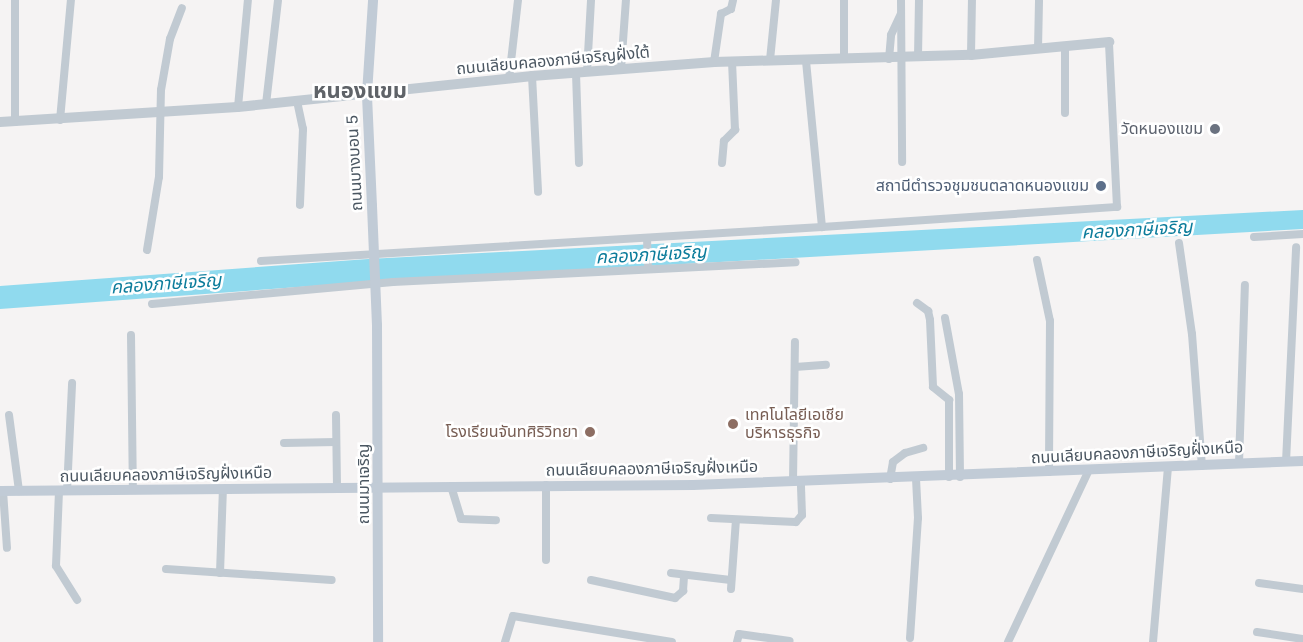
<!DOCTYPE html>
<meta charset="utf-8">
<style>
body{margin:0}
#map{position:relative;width:1303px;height:642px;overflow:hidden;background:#f5f3f3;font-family:Arial,"Noto Sans Thai",sans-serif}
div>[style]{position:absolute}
.water>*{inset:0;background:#90daee}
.minor>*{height:8px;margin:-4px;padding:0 4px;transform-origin:4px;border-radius:4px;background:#c1cad2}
.tertiary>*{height:10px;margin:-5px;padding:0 5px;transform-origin:5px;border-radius:5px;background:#c1cad2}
.secondary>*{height:10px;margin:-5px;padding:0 5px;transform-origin:5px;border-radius:5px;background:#c1cbd6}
.secondary-bridge>*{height:10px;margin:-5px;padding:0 5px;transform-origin:5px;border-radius:5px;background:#c1cbd6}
.dots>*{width:16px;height:16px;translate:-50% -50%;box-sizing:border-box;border:3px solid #fff;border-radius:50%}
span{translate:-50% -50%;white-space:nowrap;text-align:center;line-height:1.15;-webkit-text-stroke:5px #fff;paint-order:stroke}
.street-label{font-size:16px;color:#4a5661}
.worship-label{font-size:16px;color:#5b616d}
.right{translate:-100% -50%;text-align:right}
.service-label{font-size:16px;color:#4e5e75}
.education-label{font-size:16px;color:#785e54}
.left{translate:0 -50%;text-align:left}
.water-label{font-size:18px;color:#0c7c9b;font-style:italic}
.district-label{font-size:22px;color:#5f6368;font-weight:700}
</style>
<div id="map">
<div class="water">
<div style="clip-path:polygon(1303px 210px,1303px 229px,368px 282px,0 309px,0 286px,368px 259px)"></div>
</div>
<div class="minor">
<div style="left:844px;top:0;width:59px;rotate:90deg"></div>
<div style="left:901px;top:0;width:162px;rotate:89.6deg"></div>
<div style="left:1038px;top:49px;width:49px;rotate:-88.8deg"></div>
<div style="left:971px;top:55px;width:55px;rotate:-89deg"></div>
<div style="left:918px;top:57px;width:57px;rotate:-89deg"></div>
<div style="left:889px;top:59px;width:24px;rotate:-85deg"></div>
<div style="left:891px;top:35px;width:23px;rotate:-65deg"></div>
<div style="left:770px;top:60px;width:60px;rotate:-84.3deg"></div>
<div style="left:806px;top:61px;width:167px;rotate:84.5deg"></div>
<div style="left:822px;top:227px;width:296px;rotate:-3.9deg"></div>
<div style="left:1117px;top:207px;width:165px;rotate:-92.8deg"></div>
<div style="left:714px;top:62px;width:49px;rotate:-81.7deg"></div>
<div style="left:721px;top:14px;width:11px;rotate:-27deg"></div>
<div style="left:731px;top:9px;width:9px;rotate:-77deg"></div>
<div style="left:621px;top:69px;width:69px;rotate:-85.9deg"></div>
<div style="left:587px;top:72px;width:72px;rotate:-86.8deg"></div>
<div style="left:576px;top:73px;width:90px;rotate:88.1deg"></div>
<div style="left:532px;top:76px;width:116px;rotate:87deg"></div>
<div style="left:509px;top:79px;width:80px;rotate:-83.5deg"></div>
<div style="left:297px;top:101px;width:29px;rotate:78deg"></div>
<div style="left:303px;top:129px;width:76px;rotate:92.3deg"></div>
<div style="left:266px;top:104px;width:104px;rotate:-83.4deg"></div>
<div style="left:238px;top:107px;width:107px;rotate:-84.7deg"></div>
<div style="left:1065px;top:113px;width:67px;rotate:-90deg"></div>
<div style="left:60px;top:120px;width:121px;rotate:-84.8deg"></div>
<div style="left:15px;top:122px;width:122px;rotate:-90deg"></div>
<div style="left:722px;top:163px;width:22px;rotate:-85deg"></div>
<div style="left:724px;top:141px;width:16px;rotate:-45deg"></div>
<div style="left:735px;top:130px;width:68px;rotate:-92.5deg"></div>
<div style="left:1254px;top:237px;width:49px;rotate:-3.5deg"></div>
<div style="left:647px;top:238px;width:30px;rotate:88deg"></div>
<div style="left:1179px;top:243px;width:92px;rotate:81.9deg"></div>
<div style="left:1192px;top:334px;width:132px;rotate:85.7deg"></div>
<div style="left:147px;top:250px;width:74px;rotate:-80.7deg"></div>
<div style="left:159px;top:177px;width:87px;rotate:-88.7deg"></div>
<div style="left:161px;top:90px;width:52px;rotate:-80deg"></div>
<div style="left:170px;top:39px;width:33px;rotate:-69deg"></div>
<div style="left:1037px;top:260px;width:62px;rotate:78deg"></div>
<div style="left:1050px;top:321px;width:151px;rotate:90.4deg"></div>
<div style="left:261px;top:261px;width:562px;rotate:-3.47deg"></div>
<div style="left:917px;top:303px;width:14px;rotate:36deg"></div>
<div style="left:928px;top:311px;width:9px;rotate:77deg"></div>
<div style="left:930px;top:320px;width:67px;rotate:87.4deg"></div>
<div style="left:933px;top:387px;width:21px;rotate:39deg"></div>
<div style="left:949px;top:400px;width:77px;rotate:90deg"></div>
<div style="left:152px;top:304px;width:242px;rotate:-5.2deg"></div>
<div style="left:393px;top:282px;width:403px;rotate:-2.8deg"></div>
<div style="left:945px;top:318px;width:77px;rotate:79.6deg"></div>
<div style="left:959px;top:394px;width:83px;rotate:89.3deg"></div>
<div style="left:131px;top:335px;width:155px;rotate:89.3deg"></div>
<div style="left:795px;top:367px;width:31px;rotate:-4deg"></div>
<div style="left:9px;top:415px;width:77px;rotate:82.5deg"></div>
<div style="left:336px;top:415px;width:72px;rotate:89.2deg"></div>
<div style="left:284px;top:443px;width:52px;rotate:-1.1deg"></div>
<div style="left:1286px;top:462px;width:215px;rotate:-87.3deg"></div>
<div style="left:1239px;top:463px;width:178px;rotate:-88.1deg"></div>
<div style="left:890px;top:479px;width:17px;rotate:-80deg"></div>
<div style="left:893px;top:462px;width:15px;rotate:-37deg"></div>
<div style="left:905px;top:453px;width:19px;rotate:-16deg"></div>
<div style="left:793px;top:482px;width:140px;rotate:-89.2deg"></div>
<div style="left:546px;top:485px;width:75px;rotate:90deg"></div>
<div style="left:451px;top:486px;width:34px;rotate:73deg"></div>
<div style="left:461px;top:519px;width:35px;rotate:2deg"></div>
<div style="left:3px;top:491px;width:57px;rotate:86deg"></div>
<div style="left:59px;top:491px;width:75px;rotate:92.3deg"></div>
<div style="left:56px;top:566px;width:40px;rotate:58deg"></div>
<div style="left:67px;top:491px;width:108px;rotate:-87.3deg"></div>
<div style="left:711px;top:518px;width:85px;rotate:2.7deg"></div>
<div style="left:796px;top:522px;width:9px;rotate:-49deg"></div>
<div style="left:802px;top:515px;width:33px;rotate:-92deg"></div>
<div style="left:166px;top:569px;width:166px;rotate:3.8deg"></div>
<div style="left:220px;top:573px;width:84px;rotate:-88deg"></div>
<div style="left:671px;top:573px;width:60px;rotate:6.7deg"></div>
<div style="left:591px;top:580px;width:86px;rotate:12.1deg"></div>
<div style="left:675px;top:598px;width:11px;rotate:-41deg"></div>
<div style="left:683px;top:591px;width:16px;rotate:-86deg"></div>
<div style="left:1259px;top:583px;width:44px;rotate:7.8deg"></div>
<div style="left:731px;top:589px;width:69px;rotate:-85.9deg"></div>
<div style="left:1257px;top:632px;width:47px;rotate:8.7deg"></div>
<div style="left:910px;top:638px;width:120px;rotate:-86.2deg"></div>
<div style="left:918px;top:518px;width:40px;rotate:-92.9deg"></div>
<div style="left:505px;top:642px;width:27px;rotate:-73deg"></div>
<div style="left:513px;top:616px;width:161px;rotate:9.3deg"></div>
<div style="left:737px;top:642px;width:8px;rotate:-76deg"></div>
<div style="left:739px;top:634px;width:51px;rotate:7.8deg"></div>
<div style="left:1008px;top:642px;width:190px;rotate:-64.8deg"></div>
<div style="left:1153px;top:642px;width:175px;rotate:-85.1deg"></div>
</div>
<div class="tertiary">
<div style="left:0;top:122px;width:238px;rotate:-3.6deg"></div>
<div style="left:238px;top:107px;width:296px;rotate:-6deg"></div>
<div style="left:532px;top:76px;width:183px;rotate:-4.4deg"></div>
<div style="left:714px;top:62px;width:257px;rotate:-1.6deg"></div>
<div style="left:971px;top:55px;width:139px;rotate:-5.4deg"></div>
</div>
<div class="secondary">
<div style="left:372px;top:206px;width:112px;rotate:-92.6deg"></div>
<div style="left:367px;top:94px;width:94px;rotate:-86.3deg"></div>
<div style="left:377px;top:325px;width:317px;rotate:89.8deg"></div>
<div style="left:0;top:491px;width:693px;rotate:-0.5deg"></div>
<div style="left:693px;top:485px;width:610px;rotate:-2.25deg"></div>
</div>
<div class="secondary-bridge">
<div style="left:372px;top:206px;width:119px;rotate:87.6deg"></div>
</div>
<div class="dots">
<div style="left:1215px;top:129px;background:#6b7280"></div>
<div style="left:1101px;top:186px;background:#5c6f8a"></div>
<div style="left:733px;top:424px;background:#8d6e63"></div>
<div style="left:590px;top:432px;background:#8d6e63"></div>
</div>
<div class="street-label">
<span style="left:553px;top:61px;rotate:-5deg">ถนนเลียบคลองภาษีเจริญฝั่งใต้</span>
<span style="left:355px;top:163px;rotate:-93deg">ถนนบางบอน 5</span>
<span style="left:1137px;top:453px;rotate:-3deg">ถนนเลียบคลองภาษีเจริญฝั่งเหนือ</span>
<span style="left:652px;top:469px;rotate:-1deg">ถนนเลียบคลองภาษีเจริญฝั่งเหนือ</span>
<span style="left:166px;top:475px;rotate:-1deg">ถนนเลียบคลองภาษีเจริญฝั่งเหนือ</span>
<span style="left:364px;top:484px;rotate:-90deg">ถนนมาเจริญ</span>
</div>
<div class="worship-label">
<span class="right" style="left:1203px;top:129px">วัดหนองแขม</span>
</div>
<div class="service-label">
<span class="right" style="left:1089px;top:186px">สถานีตำรวจชุมชนตลาดหนองแขม</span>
</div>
<div class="education-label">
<span class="left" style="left:745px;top:424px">เทคโนโลยีเอเชีย<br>บริหารธุรกิจ</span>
<span class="right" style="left:578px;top:432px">โรงเรียนจันทศิริวิทยา</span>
</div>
<div class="water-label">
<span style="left:1137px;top:230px;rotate:-3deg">คลองภาษีเจริญ</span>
<span style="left:651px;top:255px;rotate:-3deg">คลองภาษีเจริญ</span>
<span style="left:166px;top:284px;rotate:-4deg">คลองภาษีเจริญ</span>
</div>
<div class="district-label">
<span style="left:360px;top:91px">หนองแขม</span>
</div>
</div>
